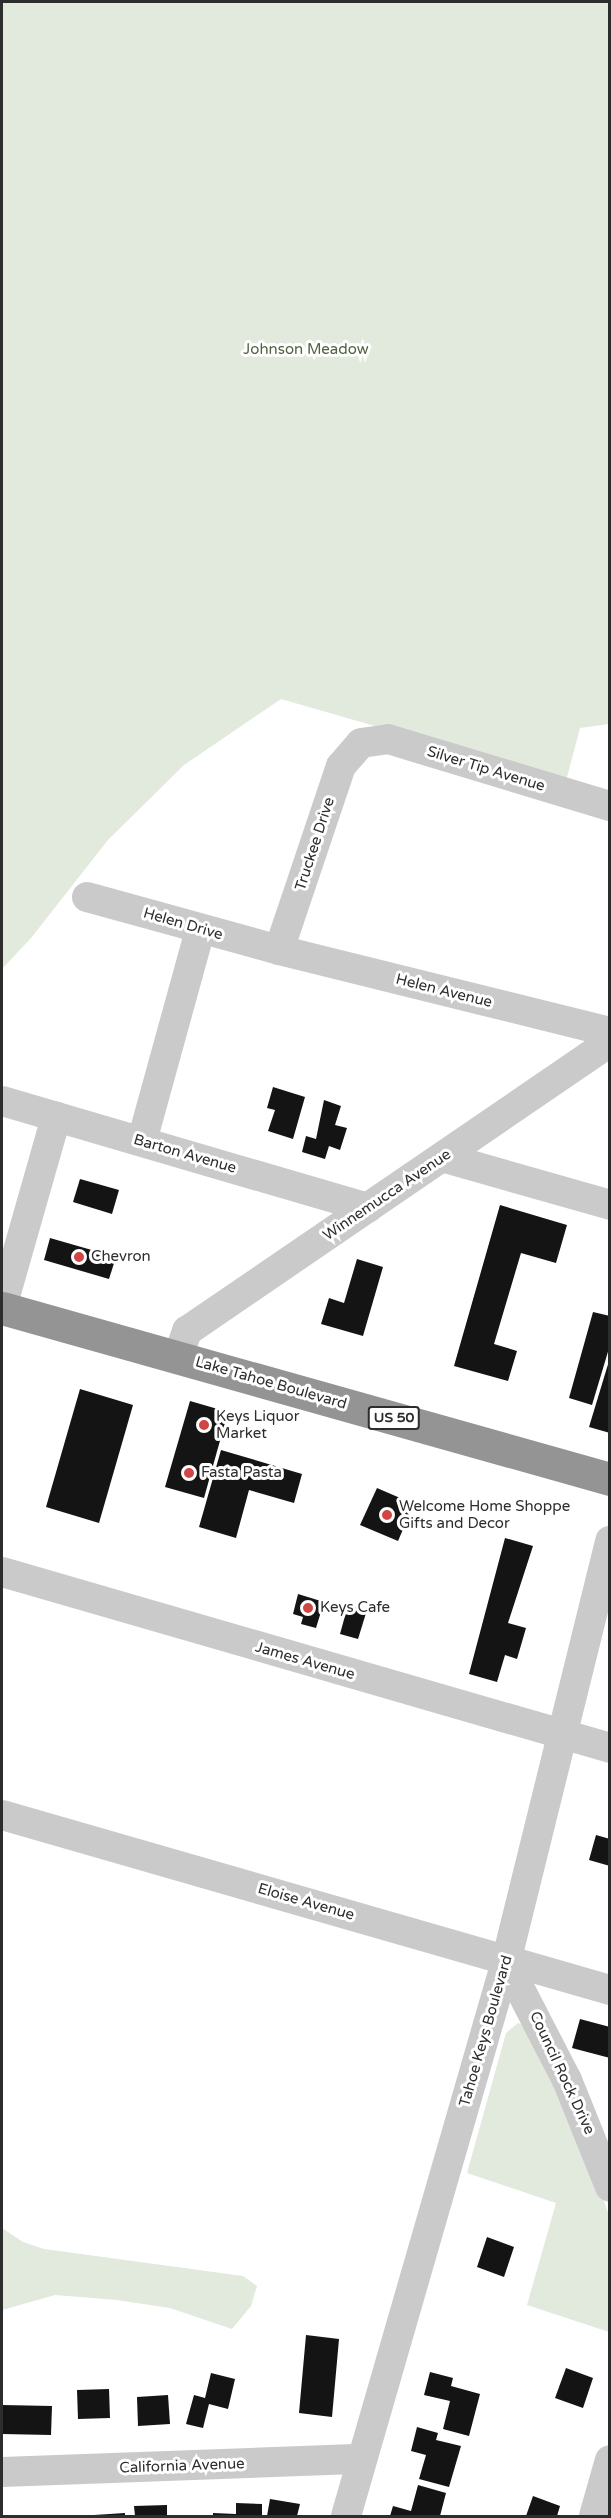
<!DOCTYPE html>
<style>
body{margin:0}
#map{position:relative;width:611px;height:2518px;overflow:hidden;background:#fff;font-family:"Varela Round",sans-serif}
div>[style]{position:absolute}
.green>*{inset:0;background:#e2e9dd}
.building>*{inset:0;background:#141414}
.minor>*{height:30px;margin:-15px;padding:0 15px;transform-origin:15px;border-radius:15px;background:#cacaca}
.highway>*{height:33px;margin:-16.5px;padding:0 16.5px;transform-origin:16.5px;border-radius:16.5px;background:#949494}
.dots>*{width:16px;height:16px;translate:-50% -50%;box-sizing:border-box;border:3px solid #fff;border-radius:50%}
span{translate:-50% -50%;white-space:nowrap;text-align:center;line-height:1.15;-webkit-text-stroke:6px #fff;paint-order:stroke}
.shield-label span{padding:2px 4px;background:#fff;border:2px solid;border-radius:4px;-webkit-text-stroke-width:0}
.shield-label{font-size:14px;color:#2d2d2d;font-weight:700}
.park-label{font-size:15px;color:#4e6340}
.street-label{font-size:15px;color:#2d2d2d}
.poi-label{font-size:15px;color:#2d2d2d}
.left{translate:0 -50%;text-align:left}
.frame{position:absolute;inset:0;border:3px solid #2d2d2d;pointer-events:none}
</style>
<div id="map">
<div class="green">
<div style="clip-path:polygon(2px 2px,609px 2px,609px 724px,580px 728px,566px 781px,281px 699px,184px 765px,108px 840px,31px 938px,2px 969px)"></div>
<div style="clip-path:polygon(518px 2023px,525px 2025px,582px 2142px,609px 2215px,609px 2332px,527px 2305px,556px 2203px,467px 2173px,506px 2033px)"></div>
<div style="clip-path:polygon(2px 2228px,23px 2242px,44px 2249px,243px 2276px,257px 2286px,251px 2306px,232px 2329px,170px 2308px,117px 2300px,55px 2295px,2px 2310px)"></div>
</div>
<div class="building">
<div style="clip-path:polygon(273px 1087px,305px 1097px,293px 1139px,268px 1131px,275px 1110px,267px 1108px)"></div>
<div style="clip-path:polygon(324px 1100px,341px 1106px,335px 1125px,347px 1128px,340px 1150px,329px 1146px,325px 1159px,302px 1152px,306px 1136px,316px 1139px)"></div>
<div style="clip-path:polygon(80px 1179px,119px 1190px,112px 1214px,73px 1202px)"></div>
<div style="clip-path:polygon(500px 1205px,567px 1225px,556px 1263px,521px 1253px,494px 1344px,517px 1351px,508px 1381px,454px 1366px)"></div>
<div style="clip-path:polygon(50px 1238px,116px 1257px,109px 1279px,44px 1260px)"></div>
<div style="clip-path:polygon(357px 1259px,383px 1267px,363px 1336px,321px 1324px,329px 1298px,344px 1303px)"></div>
<div style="clip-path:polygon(593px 1312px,610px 1316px,610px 1345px,592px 1405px,569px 1398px)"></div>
<div style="clip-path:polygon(609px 1361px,610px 1361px,610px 1433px,589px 1427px)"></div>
<div style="clip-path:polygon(80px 1389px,133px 1405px,99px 1523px,46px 1507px)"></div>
<div style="clip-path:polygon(190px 1401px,228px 1412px,204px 1498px,165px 1487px)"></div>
<div style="clip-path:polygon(221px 1450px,302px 1474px,294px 1503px,249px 1490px,236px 1538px,199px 1527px)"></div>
<div style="clip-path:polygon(377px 1488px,414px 1504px,398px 1541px,360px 1525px)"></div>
<div style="clip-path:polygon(505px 1538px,533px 1546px,508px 1623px,526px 1628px,517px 1659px,505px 1655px,497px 1682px,469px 1674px)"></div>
<div style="clip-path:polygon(298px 1594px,324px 1602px,316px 1628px,301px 1624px,303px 1617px,293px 1614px)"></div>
<div style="clip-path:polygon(348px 1605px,367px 1610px,358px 1639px,340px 1634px)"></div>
<div style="clip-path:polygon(596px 1835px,610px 1839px,610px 1866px,589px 1860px)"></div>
<div style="clip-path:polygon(580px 2019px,610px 2027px,610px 2058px,572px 2048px)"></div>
<div style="clip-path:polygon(487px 2237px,514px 2247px,504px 2277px,477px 2267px)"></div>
<div style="clip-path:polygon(306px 2335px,339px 2339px,332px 2417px,299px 2413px)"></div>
<div style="clip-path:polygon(566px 2368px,593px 2378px,583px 2408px,555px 2398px)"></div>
<div style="clip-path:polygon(430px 2372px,453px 2378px,451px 2386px,480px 2394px,469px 2436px,443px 2429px,450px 2401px,424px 2395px)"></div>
<div style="clip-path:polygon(211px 2373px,235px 2379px,228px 2409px,209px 2404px,203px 2428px,186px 2424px,194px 2395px,205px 2398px)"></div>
<div style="clip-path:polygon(109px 2389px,110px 2418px,78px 2419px,77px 2390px)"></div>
<div style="clip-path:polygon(168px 2395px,170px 2424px,138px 2426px,137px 2397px)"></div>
<div style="clip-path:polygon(2px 2405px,52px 2406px,51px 2435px,2px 2434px)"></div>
<div style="clip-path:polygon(417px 2427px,438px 2433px,436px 2440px,461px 2446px,449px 2487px,419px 2479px,426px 2455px,411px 2451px)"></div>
<div style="clip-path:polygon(418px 2485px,446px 2493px,440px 2516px,390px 2516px,393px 2506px,411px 2511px)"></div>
<div style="clip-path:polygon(533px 2496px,560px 2506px,557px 2516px,526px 2516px)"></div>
<div style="clip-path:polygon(270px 2499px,300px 2504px,297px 2516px,267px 2516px)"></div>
<div style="clip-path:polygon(236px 2503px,262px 2504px,262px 2516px,213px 2516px,213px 2513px,236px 2514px)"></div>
<div style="clip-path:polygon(167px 2505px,167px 2516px,135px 2516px,134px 2506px)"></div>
<div style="clip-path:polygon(125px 2513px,125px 2516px,95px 2516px,94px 2515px)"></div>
</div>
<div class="minor">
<div style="left:87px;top:897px;width:199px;rotate:15.4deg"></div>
<div style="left:279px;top:950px;width:341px;rotate:13.9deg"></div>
<div style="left:279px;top:950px;width:194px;rotate:-71.4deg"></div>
<div style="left:341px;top:766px;width:30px;rotate:-49deg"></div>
<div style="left:361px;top:743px;width:27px;rotate:-8deg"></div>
<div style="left:388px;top:739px;width:232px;rotate:16.8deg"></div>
<div style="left:2px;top:1101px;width:381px;rotate:16.3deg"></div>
<div style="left:142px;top:1141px;width:219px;rotate:-74.6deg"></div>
<div style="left:442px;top:1157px;width:175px;rotate:15.9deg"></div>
<div style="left:2px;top:1307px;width:198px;rotate:-74.1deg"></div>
<div style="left:178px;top:1357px;width:28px;rotate:-71deg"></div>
<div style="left:187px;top:1331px;width:512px;rotate:-34.34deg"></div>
<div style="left:2px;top:1572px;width:633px;rotate:16.14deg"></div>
<div style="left:2px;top:1815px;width:633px;rotate:16.06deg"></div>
<div style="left:506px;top:1962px;width:133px;rotate:62.7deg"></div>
<div style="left:567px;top:2080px;width:115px;rotate:68.1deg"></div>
<div style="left:2px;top:2472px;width:360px;rotate:-2.1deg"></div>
<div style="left:346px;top:2516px;width:577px;rotate:-73.89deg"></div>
<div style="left:506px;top:1962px;width:434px;rotate:-76.1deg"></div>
<div style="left:594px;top:2516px;width:58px;rotate:-74.1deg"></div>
</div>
<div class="highway">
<div style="left:2px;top:1308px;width:632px;rotate:15.71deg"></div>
</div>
<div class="dots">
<div style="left:79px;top:1257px;background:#cf4645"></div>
<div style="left:204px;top:1425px;background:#cf4645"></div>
<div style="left:189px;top:1473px;background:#cf4645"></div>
<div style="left:387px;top:1515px;background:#cf4645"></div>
<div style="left:308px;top:1608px;background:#cf4645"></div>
</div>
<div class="shield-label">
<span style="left:394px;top:1418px">US 50</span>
</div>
<div class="park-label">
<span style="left:306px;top:350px">Johnson Meadow</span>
</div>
<div class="street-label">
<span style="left:486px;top:769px;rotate:17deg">Silver Tip Avenue</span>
<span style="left:315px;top:844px;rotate:-72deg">Truckee Drive</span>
<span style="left:183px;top:924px;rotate:16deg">Helen Drive</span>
<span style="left:444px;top:991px;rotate:14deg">Helen Avenue</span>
<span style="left:185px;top:1154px;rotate:16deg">Barton Avenue</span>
<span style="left:387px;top:1195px;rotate:-34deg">Winnemucca Avenue</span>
<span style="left:271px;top:1383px;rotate:16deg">Lake Tahoe Boulevard</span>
<span style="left:305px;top:1661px;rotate:16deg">James Avenue</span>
<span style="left:306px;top:1902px;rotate:16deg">Eloise Avenue</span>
<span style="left:486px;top:2031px;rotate:-74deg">Tahoe Keys Boulevard</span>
<span style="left:562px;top:2073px;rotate:65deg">Council Rock Drive</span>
<span style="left:182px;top:2466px;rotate:-2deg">California Avenue</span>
</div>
<div class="poi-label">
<span class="left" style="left:91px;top:1257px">Chevron</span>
<span class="left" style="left:216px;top:1425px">Keys Liquor<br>Market</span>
<span class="left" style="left:201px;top:1473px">Fasta Pasta</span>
<span class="left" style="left:399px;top:1515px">Welcome Home Shoppe<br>Gifts and Decor</span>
<span class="left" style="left:320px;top:1608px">Keys Cafe</span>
</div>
<div class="frame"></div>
</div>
